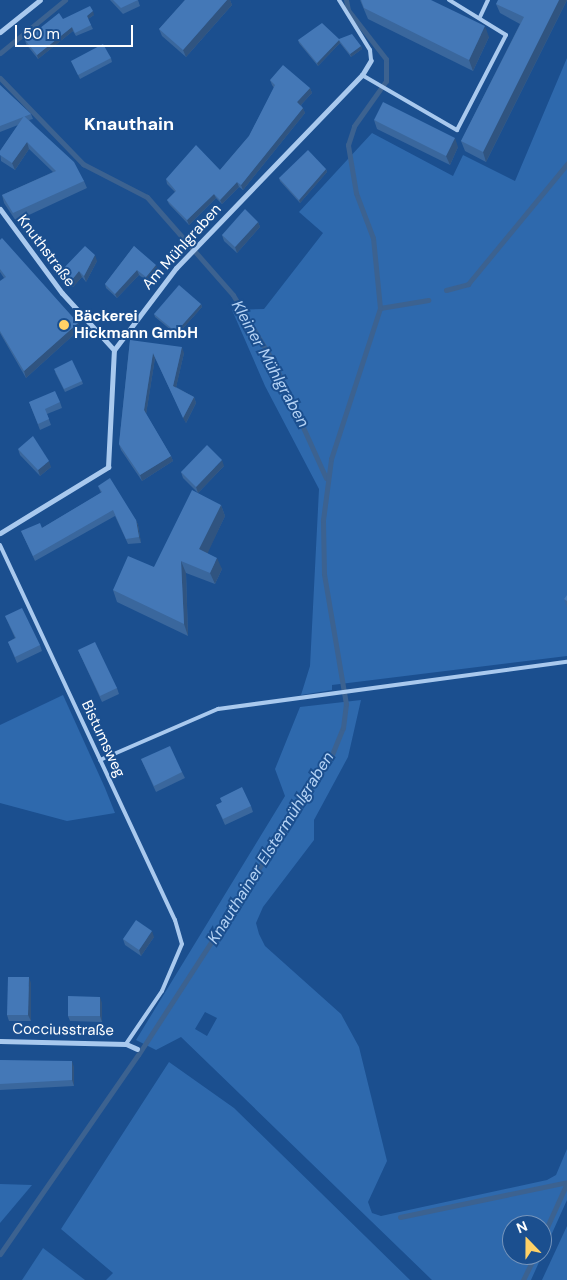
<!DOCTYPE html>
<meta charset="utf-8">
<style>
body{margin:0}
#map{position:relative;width:567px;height:1280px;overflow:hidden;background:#1b4f8f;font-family:"DM Sans",sans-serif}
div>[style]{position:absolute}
.green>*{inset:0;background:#2e69ad}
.stream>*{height:5px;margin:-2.5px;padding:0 2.5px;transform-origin:2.5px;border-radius:2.5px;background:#3c6290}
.service>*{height:4px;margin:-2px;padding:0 2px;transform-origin:2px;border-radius:2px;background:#a9c9ee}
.minor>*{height:5px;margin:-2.5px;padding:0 2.5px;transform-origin:2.5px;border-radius:2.5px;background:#a9c9ee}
.wall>*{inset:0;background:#3a679d}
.shaded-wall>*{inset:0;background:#305480}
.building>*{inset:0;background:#4478b7}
.dots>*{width:14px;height:14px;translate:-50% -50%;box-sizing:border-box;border:2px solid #1b4f8f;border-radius:50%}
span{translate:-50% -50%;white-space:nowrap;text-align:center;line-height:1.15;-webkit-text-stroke:4px #1b4f8f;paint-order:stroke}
.street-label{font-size:15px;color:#fff}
.poi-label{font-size:15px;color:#fff;font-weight:700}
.left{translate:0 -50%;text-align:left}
.water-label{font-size:16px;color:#b5d3f5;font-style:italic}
.quarter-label{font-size:18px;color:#fff;font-weight:700}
.north{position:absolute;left:502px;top:1215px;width:50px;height:50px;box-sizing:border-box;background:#1b4f8f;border:1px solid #7695bc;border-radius:50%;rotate:338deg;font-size:14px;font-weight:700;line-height:20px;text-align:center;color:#fff}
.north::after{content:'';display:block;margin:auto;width:18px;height:22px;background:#ffd166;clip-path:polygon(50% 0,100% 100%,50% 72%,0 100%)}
.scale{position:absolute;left:15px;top:25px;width:118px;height:22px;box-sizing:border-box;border:2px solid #fff;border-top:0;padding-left:6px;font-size:15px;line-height:18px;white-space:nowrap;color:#fff;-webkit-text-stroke:4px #1b4f8f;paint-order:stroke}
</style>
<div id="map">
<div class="green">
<div style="clip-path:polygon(567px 58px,567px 656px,332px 685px,332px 690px,301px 695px,310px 666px,319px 489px,265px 386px,232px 310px,264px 309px,323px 233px,299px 212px,372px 133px,453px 176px,463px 155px,515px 181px)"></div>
<div style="clip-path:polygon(63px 695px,105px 788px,115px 813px,67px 821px,0 803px,0 725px)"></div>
<div style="clip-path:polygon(evenodd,361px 700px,348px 757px,314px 820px,314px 840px,263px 907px,256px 923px,259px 934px,265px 946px,341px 1014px,359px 1047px,387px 1161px,368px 1202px,372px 1213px,381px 1216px,547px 1180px,556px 1175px,567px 1149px,567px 1200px,531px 1280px,432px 1280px,181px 1037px,156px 1050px,136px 1040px,285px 796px,275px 769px,300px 707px,361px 700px,205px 1012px,217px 1018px,207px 1036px,195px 1029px,205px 1012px,361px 700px,512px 1225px,542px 1225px,542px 1255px,512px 1255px,512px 1225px)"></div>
<div style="clip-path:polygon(169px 1062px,234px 1108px,410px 1280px,106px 1280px,113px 1273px,61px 1229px)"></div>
<div style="clip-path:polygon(0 1184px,32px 1185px,0 1223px)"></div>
<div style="clip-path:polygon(567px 1226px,567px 1280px,542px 1280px)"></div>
<div style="clip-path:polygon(43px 1248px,85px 1280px,22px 1280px)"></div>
</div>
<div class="stream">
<div style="left:0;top:53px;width:84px;rotate:-39.2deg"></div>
<div style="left:0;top:78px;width:120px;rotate:46deg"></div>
<div style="left:83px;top:164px;width:72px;rotate:27.3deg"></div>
<div style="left:147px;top:197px;width:130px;rotate:48.7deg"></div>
<div style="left:233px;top:295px;width:79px;rotate:58.9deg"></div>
<div style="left:274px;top:363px;width:126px;rotate:65.7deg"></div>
<div style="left:446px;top:290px;width:23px;rotate:-15deg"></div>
<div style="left:468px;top:284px;width:156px;rotate:-50.5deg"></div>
<div style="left:380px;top:308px;width:49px;rotate:-9.5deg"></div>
<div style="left:400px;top:1217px;width:171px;rotate:-11.8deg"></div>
<div style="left:542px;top:1238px;width:60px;rotate:-65.6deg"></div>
<div style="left:0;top:1254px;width:242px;rotate:-55.3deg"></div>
<div style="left:138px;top:1055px;width:355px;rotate:-57.1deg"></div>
<div style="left:331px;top:757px;width:31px;rotate:-68deg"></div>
<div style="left:343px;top:728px;width:24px;rotate:-83deg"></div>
<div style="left:346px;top:704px;width:132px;rotate:-99.6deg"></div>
<div style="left:324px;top:574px;width:54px;rotate:-91.1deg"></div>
<div style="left:323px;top:520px;width:62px;rotate:-82.5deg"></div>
<div style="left:331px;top:459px;width:159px;rotate:-72deg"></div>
<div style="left:380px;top:308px;width:70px;rotate:-95.7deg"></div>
<div style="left:373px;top:238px;width:48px;rotate:-110.7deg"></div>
<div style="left:356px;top:193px;width:49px;rotate:-99.5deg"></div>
<div style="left:348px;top:145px;width:20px;rotate:-72deg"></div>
<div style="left:354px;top:126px;width:55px;rotate:-54.6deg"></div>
<div style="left:386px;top:81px;width:22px;rotate:-90deg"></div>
<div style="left:386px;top:59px;width:62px;rotate:-127.8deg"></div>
<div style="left:348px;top:10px;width:10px;rotate:-101deg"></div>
<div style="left:523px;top:1280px;width:28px;rotate:-64deg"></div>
</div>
<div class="service">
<div style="left:339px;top:0;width:59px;rotate:58.2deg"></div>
<div style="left:370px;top:50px;width:10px;rotate:84deg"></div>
<div style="left:480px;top:17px;width:19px;rotate:-65deg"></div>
<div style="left:362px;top:75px;width:110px;rotate:30.1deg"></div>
<div style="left:457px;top:130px;width:107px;rotate:-62.7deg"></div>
<div style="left:506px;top:35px;width:67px;rotate:-148.4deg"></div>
<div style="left:0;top:545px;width:414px;rotate:65deg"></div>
<div style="left:175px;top:920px;width:25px;rotate:74deg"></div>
<div style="left:182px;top:944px;width:51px;rotate:113.1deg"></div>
<div style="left:162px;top:991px;width:64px;rotate:124.2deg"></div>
<div style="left:100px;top:760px;width:129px;rotate:-23.4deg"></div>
<div style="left:218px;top:709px;width:352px;rotate:-7.7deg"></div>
</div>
<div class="minor">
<div style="left:0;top:32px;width:51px;rotate:-38.7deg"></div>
<div style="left:0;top:209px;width:104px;rotate:53.6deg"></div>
<div style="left:62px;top:293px;width:77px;rotate:47.6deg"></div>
<div style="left:0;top:533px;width:127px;rotate:-31.4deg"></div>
<div style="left:108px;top:467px;width:117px;rotate:-87.1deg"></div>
<div style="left:114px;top:350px;width:103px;rotate:-52.9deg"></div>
<div style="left:176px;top:268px;width:268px;rotate:-46.1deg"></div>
<div style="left:362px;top:75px;width:17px;rotate:-59deg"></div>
<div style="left:0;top:1041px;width:126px;rotate:1.4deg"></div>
<div style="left:126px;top:1044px;width:12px;rotate:24deg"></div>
</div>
<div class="wall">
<div style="clip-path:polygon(110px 0,138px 0,140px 6px,123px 14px)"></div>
<div style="clip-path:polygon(185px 0,230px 0,232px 5px,186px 57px,162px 36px,159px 29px)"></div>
<div style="clip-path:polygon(360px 0,489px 37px,473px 71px,368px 19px)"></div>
<div style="clip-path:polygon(567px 0,486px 162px,465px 151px,461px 141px,520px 24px,500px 13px,496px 4px)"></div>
<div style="clip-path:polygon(94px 15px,88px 19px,93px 29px,76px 36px,73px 31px,38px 59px,26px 44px,25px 40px,63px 19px)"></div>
<div style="clip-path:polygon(339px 39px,361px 46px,362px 49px,351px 57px,340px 43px,318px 66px,299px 43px,298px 40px)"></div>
<div style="clip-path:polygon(111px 58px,112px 62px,80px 79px,71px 61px)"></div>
<div style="clip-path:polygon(270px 80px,310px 88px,312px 93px,301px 105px,305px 113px,243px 190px,239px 187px,222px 204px,216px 198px,189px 225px,169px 204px,167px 200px,175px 192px,167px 184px,166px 179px,220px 170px,249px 136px,274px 88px,272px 85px)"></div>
<div style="clip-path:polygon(0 85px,31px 114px,33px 119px,29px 120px,84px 181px,87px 188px,16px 221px,4px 203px,2px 195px,53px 172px,29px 149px,15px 170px,1px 161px,0 151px,18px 125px,0 132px)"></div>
<div style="clip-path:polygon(374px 120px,458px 147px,450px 165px,377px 129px)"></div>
<div style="clip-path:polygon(326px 169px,327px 172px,300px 203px,280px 181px,279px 178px)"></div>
<div style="clip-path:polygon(258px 222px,260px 227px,237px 253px,224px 241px,222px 235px)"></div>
<div style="clip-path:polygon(0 240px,78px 323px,80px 329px,26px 378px,0 333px,0 281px,4px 278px,0 272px)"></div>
<div style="clip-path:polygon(134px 246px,158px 270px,147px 282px,139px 275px,117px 298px,106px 288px,105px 284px)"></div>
<div style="clip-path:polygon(97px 261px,86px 282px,82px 277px,73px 287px,63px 277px,61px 271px)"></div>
<div style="clip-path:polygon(201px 304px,202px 307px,177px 335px,155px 317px,154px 314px)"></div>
<div style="clip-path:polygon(130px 340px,184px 353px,176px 387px,194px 397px,196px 403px,186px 423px,155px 358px,146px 414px,171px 456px,173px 461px,142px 481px,121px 450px,119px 444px)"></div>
<div style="clip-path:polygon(55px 372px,82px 381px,83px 384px,65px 392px)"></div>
<div style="clip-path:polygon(29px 402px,60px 402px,62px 408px,47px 414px,51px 425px,40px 430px)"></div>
<div style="clip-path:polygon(18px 449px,51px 467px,40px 476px,20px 455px)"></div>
<div style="clip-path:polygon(224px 466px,198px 493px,183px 478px,181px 472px)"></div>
<div style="clip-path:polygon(98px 486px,136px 520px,138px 525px,141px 543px,128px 544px,115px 516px,35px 561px,21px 531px,42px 528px,101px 493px)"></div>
<div style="clip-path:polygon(221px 505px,225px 516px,207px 553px,222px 569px,215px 584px,186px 573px,188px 636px,117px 602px,113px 590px,154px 567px)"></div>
<div style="clip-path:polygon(567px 595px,567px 608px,564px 599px)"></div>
<div style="clip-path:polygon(5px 616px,40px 645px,42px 651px,17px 663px,8px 642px,15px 638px)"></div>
<div style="clip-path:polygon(78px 650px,117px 688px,119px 694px,102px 702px)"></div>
<div style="clip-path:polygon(141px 759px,182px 772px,185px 778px,156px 792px)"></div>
<div style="clip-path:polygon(220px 798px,251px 806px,253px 812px,225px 825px,216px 805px,222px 802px)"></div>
<div style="clip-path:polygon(154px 937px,141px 956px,125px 945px,123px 939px)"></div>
<div style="clip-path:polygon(31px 983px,31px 1021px,9px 1021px,7px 1015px)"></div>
<div style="clip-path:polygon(102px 1003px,102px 1022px,70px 1021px,68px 1016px)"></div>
<div style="clip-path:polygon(0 1060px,74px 1067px,74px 1086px,0 1090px)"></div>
</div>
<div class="shaded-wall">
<div style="clip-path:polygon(227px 0,230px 0,232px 5px,186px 57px,183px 50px)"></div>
<div style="clip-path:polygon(559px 0,567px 0,486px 162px,483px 152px)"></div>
<div style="clip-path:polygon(93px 11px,94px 15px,88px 19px,87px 16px)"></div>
<div style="clip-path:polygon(485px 26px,489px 37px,473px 71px,469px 60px)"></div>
<div style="clip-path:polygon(72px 27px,73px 31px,38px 59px,37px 55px)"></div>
<div style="clip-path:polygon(339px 40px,340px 43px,318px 66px,317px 63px)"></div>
<div style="clip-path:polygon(361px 46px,362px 49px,351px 57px,350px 54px)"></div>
<div style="clip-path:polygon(310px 88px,312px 93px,299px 107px,297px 102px)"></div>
<div style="clip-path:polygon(303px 108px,305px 113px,243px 190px,241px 185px)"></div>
<div style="clip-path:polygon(455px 138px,458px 147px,450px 165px,446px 156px)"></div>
<div style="clip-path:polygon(27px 142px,29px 149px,15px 170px,12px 163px)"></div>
<div style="clip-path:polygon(326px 169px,327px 172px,300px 203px,299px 200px)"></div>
<div style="clip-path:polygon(237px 182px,239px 187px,222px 204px,220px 200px)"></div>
<div style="clip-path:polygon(214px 194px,216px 198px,189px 225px,187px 220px)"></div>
<div style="clip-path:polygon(258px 222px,260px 227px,237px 253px,235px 247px)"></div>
<div style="clip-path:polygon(95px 255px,97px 261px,86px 282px,84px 276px)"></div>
<div style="clip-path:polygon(156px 265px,158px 270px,147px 282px,146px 277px)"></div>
<div style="clip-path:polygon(137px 270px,139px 275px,117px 298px,115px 294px)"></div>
<div style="clip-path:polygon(79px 271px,82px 277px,73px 287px,71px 281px)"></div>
<div style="clip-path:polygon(201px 304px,202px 307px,177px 335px,176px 332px)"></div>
<div style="clip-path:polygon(78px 323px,80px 329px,26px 378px,24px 371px)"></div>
<div style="clip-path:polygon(182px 347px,184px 353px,175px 392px,173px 386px)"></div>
<div style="clip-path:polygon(153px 353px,155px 358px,146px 415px,144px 410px)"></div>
<div style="clip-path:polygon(194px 397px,196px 403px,186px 423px,183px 418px)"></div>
<div style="clip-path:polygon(171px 456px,173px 461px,142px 481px,140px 475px)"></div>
<div style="clip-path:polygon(222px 460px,224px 466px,198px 493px,196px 487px)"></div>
<div style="clip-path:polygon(49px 461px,51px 467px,40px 476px,38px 470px)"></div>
<div style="clip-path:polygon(221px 505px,225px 516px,204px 561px,199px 549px)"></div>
<div style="clip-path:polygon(136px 520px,138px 525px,141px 543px,139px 537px)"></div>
<div style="clip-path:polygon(217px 558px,222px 569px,215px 584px,210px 573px)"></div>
<div style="clip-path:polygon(181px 561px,186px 573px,188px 636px,184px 624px)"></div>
<div style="clip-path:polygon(152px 931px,154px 937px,141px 956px,139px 950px)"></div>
<div style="clip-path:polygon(29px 977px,31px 983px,31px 1021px,28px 1015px)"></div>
<div style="clip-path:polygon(100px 997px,102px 1003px,102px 1022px,100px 1016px)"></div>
<div style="clip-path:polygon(72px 1061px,74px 1067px,74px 1086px,72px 1080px)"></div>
</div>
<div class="building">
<div style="clip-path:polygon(113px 0,138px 0,121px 8px)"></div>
<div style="clip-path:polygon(185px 0,227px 0,183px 50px,159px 29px)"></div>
<div style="clip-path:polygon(361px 0,431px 0,485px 26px,469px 60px,364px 8px)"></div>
<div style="clip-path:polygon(498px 0,559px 0,483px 152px,461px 141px,524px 17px,496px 4px)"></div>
<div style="clip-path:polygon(90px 6px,93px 11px,87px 16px,91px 25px,75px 33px,72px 27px,37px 55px,25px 40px,59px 13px,63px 19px)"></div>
<div style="clip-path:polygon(322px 23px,339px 39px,352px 34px,361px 46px,350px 54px,339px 40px,317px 63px,298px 40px)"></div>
<div style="clip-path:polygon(103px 44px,111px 58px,78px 75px,71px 61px)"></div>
<div style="clip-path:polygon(283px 65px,310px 88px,297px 102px,303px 108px,241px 185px,237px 182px,220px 200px,214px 194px,187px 220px,167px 200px,176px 191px,166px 179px,196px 145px,220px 170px,249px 136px,275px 85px,270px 80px)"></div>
<div style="clip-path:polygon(0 85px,31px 114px,0 126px)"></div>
<div style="clip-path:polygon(383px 102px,455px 138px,446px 156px,374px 120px)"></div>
<div style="clip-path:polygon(24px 116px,74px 162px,84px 181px,13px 213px,2px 195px,56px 171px,27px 142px,12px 163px,0 155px,0 151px)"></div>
<div style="clip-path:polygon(308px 150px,326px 169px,299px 200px,279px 178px)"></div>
<div style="clip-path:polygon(245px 209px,258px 222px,235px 247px,222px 235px)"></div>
<div style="clip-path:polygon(2px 238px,78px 323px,24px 371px,0 331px,0 281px,6px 277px,0 269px,0 240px)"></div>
<div style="clip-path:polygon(85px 246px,95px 255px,84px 276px,79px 271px,71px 281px,61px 271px)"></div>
<div style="clip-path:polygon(134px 246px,156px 265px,146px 277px,137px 270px,115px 294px,105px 284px)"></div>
<div style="clip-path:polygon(179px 285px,201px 304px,176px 332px,154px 314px)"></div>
<div style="clip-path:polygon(130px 340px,182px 347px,173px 386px,194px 397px,183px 418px,153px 353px,144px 410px,171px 456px,140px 475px,119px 444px)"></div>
<div style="clip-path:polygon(72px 360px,82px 381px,64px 389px,54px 369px)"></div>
<div style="clip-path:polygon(55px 391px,60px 402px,45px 409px,49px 419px,38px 424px,29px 402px)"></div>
<div style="clip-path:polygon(33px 436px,49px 461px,38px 470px,18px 449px)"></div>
<div style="clip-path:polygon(207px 445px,222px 460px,196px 487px,181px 472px)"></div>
<div style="clip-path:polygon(110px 478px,136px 520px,139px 537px,126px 539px,113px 510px,33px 556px,21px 531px,40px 523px,42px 528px,102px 492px,98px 486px)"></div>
<div style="clip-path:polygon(192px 490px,221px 505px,199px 549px,217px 558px,210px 573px,181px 561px,184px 624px,113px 590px,128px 556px,154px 567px)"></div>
<div style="clip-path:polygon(567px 595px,567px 601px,564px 599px)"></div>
<div style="clip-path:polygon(22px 608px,40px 645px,15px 657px,8px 642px,16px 638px,5px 616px)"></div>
<div style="clip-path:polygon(95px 642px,117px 688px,100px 696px,78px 650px)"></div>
<div style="clip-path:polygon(170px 746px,182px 772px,154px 786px,141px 759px)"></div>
<div style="clip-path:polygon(242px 787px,251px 806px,223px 819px,216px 805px,222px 802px,220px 798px)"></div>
<div style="clip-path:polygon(136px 920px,152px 931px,139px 950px,123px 939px)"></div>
<div style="clip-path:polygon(8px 977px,29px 977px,28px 1015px,7px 1015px)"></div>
<div style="clip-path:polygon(68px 996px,100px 997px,100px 1016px,68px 1016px)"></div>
<div style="clip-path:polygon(0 1060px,72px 1061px,72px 1080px,0 1084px)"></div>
</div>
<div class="dots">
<div style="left:64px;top:325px;background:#ffd166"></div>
</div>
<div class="street-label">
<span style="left:182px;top:247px;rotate:-48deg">Am Mühlgraben</span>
<span style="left:46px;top:251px;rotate:53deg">Knuthstraße</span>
<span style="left:103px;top:739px;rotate:65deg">Bistumsweg</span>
<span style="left:63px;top:1030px;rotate:1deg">Cocciusstraße</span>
</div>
<div class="poi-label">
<span class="left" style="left:74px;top:325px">Bäckerei<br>Hickmann GmbH</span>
</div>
<div class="water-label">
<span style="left:270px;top:364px;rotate:61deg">Kleiner Mühlgraben</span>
<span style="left:271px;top:848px;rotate:-58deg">Knauthainer Elstermühlgraben</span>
</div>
<div class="quarter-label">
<span style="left:129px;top:124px">Knauthain</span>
</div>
<div class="north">N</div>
<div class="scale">50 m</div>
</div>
